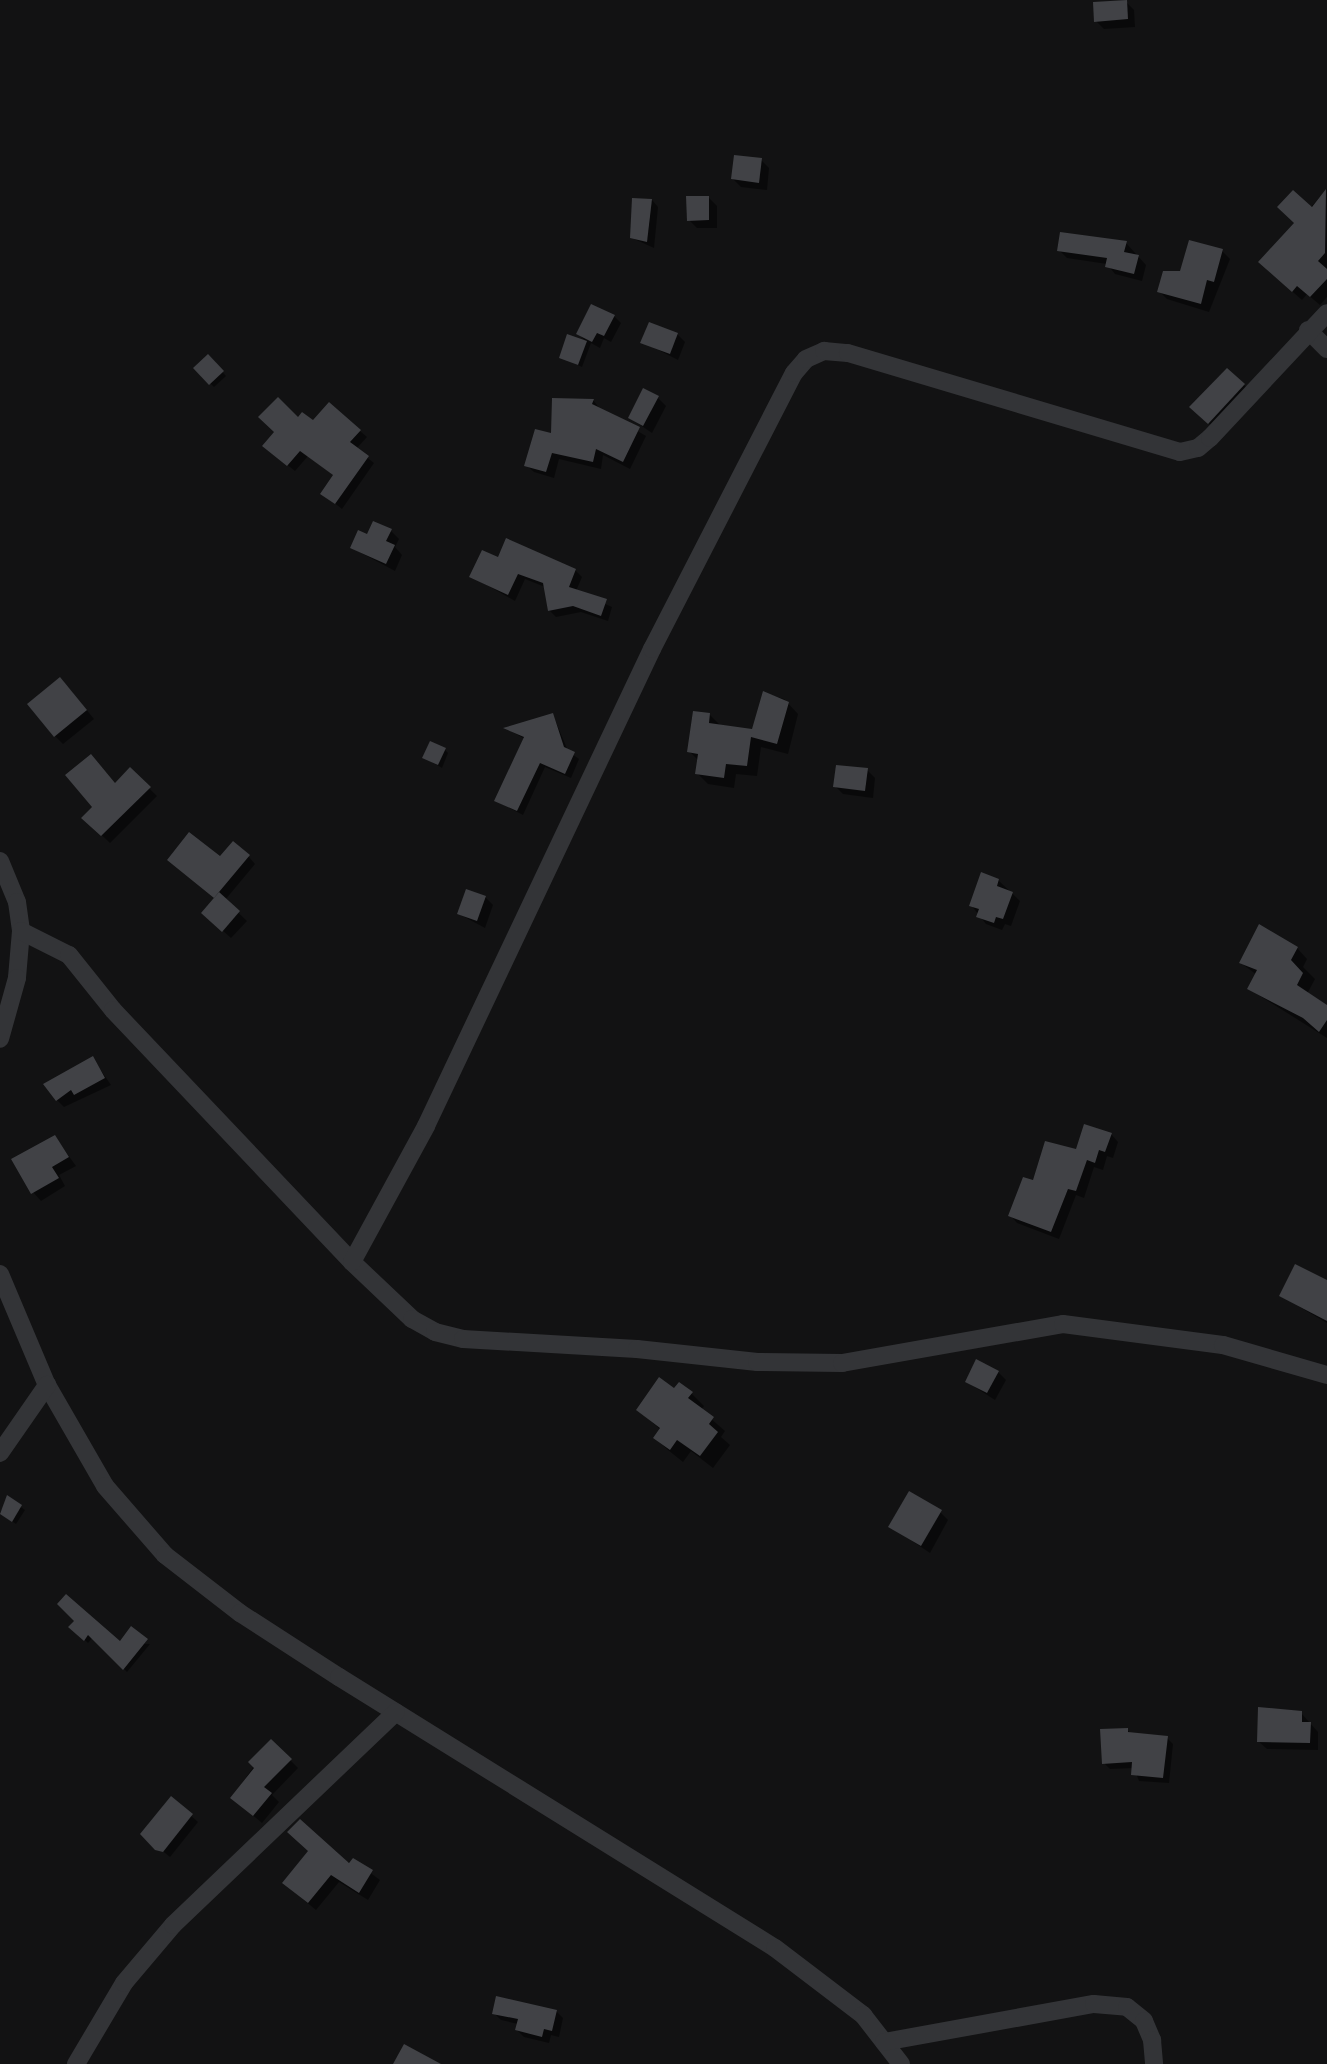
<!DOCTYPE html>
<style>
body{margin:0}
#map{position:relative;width:1327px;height:2064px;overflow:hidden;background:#121213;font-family:"Space Grotesk",sans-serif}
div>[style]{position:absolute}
.shadow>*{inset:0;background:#0007}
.building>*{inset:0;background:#414246}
.minor>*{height:18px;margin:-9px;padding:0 9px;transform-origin:9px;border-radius:9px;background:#333437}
span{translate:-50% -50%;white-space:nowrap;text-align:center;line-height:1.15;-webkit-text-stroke:7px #0d0d0e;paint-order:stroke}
</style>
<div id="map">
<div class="shadow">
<div style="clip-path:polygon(1126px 2px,1134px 10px,1135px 27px,1104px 29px,1096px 21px)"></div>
<div style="clip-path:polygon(761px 160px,769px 168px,767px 190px,741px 187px,733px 179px)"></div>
<div style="clip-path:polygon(1327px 189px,1327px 297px,1320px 305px,1307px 294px,1302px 300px,1269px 271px,1310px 208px)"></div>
<div style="clip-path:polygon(709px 198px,717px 206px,717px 228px,697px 228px,689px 220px)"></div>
<div style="clip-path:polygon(652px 200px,658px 207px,654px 248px,632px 238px)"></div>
<div style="clip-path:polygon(1126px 243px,1146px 265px,1142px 281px,1115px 274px,1107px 264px,1067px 258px,1059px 250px)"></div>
<div style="clip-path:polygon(1222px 251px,1230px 259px,1209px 312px,1167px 299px,1159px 291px,1181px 272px)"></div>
<div style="clip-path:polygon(614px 316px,621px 323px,611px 342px,604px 338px,600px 348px,591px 343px,582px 367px,561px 357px,568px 336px,587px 343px,578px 333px)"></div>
<div style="clip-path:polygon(677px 334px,685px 342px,678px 360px,643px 342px)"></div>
<div style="clip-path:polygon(208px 357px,226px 376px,214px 387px,195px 368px)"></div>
<div style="clip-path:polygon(1244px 385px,1252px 393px,1217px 431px,1200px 415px)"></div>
<div style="clip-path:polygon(658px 398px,666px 406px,652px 433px,630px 418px)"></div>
<div style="clip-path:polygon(593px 400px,600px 409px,646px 436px,630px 469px,603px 455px,601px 469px,559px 459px,554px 478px,534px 472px,526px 465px)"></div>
<div style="clip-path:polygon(298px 420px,360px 431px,367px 437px,356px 449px,374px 463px,342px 509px,322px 493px,335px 476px,308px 456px,295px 471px,271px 452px)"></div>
<div style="clip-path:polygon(391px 531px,399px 539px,395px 547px,402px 555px,395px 571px,352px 548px,368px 536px)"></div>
<div style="clip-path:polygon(575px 570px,582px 577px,576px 591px,612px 607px,608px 621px,581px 612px,556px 617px,549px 610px,545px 587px,525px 579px,515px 601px,471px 576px)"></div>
<div style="clip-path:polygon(68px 687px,94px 719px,63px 744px,55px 736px)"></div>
<div style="clip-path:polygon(764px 693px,784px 699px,798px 714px,788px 754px,761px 747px,757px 776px,736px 774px,734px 788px,708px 784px,697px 773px,699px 761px,689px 751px,710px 715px,720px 725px,753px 731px)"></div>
<div style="clip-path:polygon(553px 715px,568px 751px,579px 759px,571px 778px,545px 767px,523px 815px,496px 801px,525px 739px,507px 729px)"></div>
<div style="clip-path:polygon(445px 750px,448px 753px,442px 768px,424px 757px)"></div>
<div style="clip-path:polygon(130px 770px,157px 796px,110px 843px,84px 818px)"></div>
<div style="clip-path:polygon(867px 770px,875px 778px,873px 798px,843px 794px,835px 786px)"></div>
<div style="clip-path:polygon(249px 857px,255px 864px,225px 900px,247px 921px,231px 938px,211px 920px,220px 859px)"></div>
<div style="clip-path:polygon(998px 880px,1020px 901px,1011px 926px,1005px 924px,1002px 930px,986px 924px,971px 905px)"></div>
<div style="clip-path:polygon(485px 897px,493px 905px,485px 928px,459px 914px)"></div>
<div style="clip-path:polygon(1297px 948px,1307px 959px,1303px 967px,1315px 979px,1307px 994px,1327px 1006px,1327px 1038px,1249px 989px,1257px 975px,1241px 963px)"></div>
<div style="clip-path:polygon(93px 1059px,111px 1085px,64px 1107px,57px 1100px)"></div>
<div style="clip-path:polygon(1111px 1134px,1118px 1142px,1113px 1158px,1107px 1156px,1103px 1170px,1094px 1167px,1084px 1198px,1076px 1195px,1059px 1239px,1017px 1223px,1010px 1215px,1034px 1183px,1077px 1152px)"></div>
<div style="clip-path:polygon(55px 1137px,76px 1166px,59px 1175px,65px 1186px,41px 1201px,33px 1192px)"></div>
<div style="clip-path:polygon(1327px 1282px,1327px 1323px,1281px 1296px)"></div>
<div style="clip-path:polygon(998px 1372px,1006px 1380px,995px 1400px,967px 1382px)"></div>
<div style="clip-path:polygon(675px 1390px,691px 1393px,704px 1406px,701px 1410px,725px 1431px,721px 1437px,730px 1445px,713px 1468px,691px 1451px,683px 1462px,668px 1450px,655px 1438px,661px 1430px,638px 1410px)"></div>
<div style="clip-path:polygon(8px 1498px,25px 1510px,16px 1524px,0 1513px)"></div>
<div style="clip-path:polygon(940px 1512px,948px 1520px,930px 1553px,890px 1526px)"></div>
<div style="clip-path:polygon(71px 1627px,120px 1643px,150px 1644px,127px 1672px,93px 1637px,88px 1643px)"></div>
<div style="clip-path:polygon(1301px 1713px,1318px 1732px,1318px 1750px,1267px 1749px,1258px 1741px)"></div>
<div style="clip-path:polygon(1127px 1730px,1132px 1734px,1167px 1738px,1173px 1744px,1169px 1783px,1139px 1781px,1134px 1768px,1110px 1769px,1104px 1763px)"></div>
<div style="clip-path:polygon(271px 1741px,298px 1768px,272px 1795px,279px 1802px,262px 1823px,232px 1798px)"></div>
<div style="clip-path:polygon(172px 1799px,198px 1822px,170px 1857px,142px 1834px)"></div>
<div style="clip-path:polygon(353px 1860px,380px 1880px,368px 1900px,339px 1882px,316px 1910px,293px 1891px)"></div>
<div style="clip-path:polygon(556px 2011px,563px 2018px,559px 2037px,551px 2035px,549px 2043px,524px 2037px,517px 2030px,518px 2024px,501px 2020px,494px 2013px)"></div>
</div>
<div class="building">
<div style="clip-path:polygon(1127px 0,1128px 19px,1094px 22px,1093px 2px)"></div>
<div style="clip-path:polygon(734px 155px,762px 158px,759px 183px,731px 179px)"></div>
<div style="clip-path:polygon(1326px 189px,1325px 253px,1318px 261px,1327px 269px,1327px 279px,1310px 297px,1297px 286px,1292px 292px,1258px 262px,1294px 223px,1277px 207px,1293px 190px,1312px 207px)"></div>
<div style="clip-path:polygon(686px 196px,709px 196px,709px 220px,687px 221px)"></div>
<div style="clip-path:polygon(632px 198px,652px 199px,647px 242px,630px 238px)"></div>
<div style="clip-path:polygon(1060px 232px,1127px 241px,1124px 252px,1139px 255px,1134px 274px,1105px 267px,1107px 258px,1057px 251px)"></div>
<div style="clip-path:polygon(1189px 240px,1223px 249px,1214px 282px,1207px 280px,1201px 304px,1157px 292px,1163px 271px,1180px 271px)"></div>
<div style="clip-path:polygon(591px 304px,615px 315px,604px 336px,597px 333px,592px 342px,576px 334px)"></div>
<div style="clip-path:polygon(649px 322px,678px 333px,670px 354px,640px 343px)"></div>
<div style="clip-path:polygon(567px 334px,587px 341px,578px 365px,559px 358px)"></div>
<div style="clip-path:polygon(208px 354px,224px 371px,209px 385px,193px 368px)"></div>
<div style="clip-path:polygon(1227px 368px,1245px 384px,1208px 424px,1189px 407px)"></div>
<div style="clip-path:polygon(643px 388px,659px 396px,643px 426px,628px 418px)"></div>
<div style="clip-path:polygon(278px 397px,298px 417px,302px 412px,313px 420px,329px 402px,361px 430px,350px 442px,369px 456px,335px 504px,320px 494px,333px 475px,300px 451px,287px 466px,262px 446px,274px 432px,258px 417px)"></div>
<div style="clip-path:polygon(552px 398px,594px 399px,592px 404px,640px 427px,623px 462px,596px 449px,593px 462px,552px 453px,546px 472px,524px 466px,535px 429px,551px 433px)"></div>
<div style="clip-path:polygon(373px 521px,392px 529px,386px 541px,395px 545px,386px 564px,350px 548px,358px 530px,367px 534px)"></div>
<div style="clip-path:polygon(506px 538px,576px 569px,569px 587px,607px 599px,601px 616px,573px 606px,548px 611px,543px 583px,518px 574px,508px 595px,469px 577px,482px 550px,498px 557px)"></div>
<div style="clip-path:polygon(60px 677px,87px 710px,54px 737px,27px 704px)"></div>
<div style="clip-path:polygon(763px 691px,789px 702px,777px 744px,751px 737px,747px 766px,726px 764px,724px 778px,695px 774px,698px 754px,687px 752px,693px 711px,710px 713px,709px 723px,752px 729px)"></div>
<div style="clip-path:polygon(553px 713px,564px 747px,575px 752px,565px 774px,540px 763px,517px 811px,494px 801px,524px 737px,503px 728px)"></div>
<div style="clip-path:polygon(430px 741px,446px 748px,438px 765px,422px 758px)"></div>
<div style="clip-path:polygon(91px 754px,115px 783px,130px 767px,151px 787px,101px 836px,81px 818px,92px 807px,65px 775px)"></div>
<div style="clip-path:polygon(836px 765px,868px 768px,865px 791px,833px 787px)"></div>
<div style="clip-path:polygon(189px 832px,220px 856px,233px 841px,250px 855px,214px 898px,167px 860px)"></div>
<div style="clip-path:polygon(981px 872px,999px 879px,997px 886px,1013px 892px,1003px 919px,996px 917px,994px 923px,976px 917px,979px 909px,969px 906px)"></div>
<div style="clip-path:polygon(466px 889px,486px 896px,477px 921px,457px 914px)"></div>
<div style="clip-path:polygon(219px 892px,240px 911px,222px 932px,201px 913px)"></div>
<div style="clip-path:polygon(1259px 924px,1298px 947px,1291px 960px,1303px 973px,1297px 985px,1327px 1005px,1327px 1020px,1319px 1032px,1303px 1018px,1247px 989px,1257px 970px,1239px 963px)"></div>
<div style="clip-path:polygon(93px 1056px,105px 1078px,74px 1095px,71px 1090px,56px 1101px,43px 1084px)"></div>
<div style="clip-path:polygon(1084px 1124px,1112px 1133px,1105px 1152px,1099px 1150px,1095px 1163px,1087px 1160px,1076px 1191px,1068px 1189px,1051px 1232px,1008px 1216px,1023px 1177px,1033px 1180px,1045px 1141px,1076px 1149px)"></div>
<div style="clip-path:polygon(55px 1135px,69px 1157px,52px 1167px,59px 1178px,31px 1194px,11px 1159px)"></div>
<div style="clip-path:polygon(1295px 1264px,1327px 1280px,1327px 1321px,1279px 1296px)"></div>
<div style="clip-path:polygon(976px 1359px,999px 1371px,987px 1393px,965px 1382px)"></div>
<div style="clip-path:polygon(659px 1377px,674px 1388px,679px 1382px,693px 1392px,688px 1398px,714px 1417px,709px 1424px,718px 1432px,700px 1456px,677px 1440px,670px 1450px,653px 1438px,660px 1428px,636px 1410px)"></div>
<div style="clip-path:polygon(909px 1491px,942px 1510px,921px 1546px,888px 1527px)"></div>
<div style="clip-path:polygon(7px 1495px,22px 1505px,12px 1522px,0 1514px)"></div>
<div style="clip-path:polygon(66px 1594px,120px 1641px,131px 1626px,148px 1639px,123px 1670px,88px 1635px,84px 1641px,68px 1627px,74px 1621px,57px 1604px)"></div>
<div style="clip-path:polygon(1258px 1707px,1302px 1711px,1302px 1722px,1311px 1722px,1310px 1743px,1257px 1742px)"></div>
<div style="clip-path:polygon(1128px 1728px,1128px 1732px,1168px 1736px,1163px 1778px,1131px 1775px,1132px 1762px,1102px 1764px,1100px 1729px)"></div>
<div style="clip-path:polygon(271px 1739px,292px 1759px,264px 1787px,272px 1793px,253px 1816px,230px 1798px,254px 1768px,248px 1762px)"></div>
<div style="clip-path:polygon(171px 1796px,193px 1814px,163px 1852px,155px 1850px,140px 1834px)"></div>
<div style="clip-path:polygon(300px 1819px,349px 1863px,353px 1858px,373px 1870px,359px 1893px,331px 1875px,308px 1903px,282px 1883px,308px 1851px,287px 1832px)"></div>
<div style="clip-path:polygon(496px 1996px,557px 2010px,552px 2031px,544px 2029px,542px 2037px,515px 2030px,518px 2019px,492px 2014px)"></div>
<div style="clip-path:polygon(404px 2044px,441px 2064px,393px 2064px)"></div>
</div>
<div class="minor">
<div style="left:1308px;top:330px;width:27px;rotate:45deg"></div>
<div style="left:0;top:861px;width:44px;rotate:67.5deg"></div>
<div style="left:17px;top:902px;width:29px;rotate:82deg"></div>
<div style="left:21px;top:931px;width:47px;rotate:94.9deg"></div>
<div style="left:17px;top:978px;width:63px;rotate:105.6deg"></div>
<div style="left:21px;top:931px;width:54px;rotate:26.6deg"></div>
<div style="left:69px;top:955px;width:70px;rotate:51.3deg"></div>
<div style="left:113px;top:1010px;width:347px;rotate:46.5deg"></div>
<div style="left:352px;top:1262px;width:83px;rotate:43.5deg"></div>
<div style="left:412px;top:1319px;width:26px;rotate:29deg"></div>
<div style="left:435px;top:1332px;width:29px;rotate:14deg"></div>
<div style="left:463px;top:1339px;width:174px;rotate:3.3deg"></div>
<div style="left:637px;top:1349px;width:121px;rotate:6.2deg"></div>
<div style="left:757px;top:1362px;width:85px;rotate:0.7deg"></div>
<div style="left:842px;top:1363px;width:224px;rotate:-10deg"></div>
<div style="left:1063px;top:1324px;width:161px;rotate:7.5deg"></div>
<div style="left:1223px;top:1345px;width:108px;rotate:16.1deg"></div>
<div style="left:352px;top:1262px;width:155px;rotate:-61.4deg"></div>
<div style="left:426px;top:1126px;width:528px;rotate:-64.65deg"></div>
<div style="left:652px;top:649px;width:310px;rotate:-62.8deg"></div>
<div style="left:794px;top:373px;width:18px;rotate:-49deg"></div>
<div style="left:806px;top:359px;width:20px;rotate:-24deg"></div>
<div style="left:824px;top:351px;width:24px;rotate:5deg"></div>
<div style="left:848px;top:353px;width:346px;rotate:16.6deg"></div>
<div style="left:1180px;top:452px;width:18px;rotate:-13deg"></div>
<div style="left:1198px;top:448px;width:16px;rotate:-40deg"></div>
<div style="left:1210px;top:438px;width:171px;rotate:-46.9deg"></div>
<div style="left:0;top:1274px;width:121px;rotate:67.1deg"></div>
<div style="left:47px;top:1385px;width:116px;rotate:60.1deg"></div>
<div style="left:105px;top:1486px;width:91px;rotate:49deg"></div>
<div style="left:165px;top:1555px;width:95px;rotate:37.7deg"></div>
<div style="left:240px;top:1613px;width:118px;rotate:32.9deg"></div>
<div style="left:339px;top:1677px;width:513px;rotate:31.86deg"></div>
<div style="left:775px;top:1948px;width:111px;rotate:37.3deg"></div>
<div style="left:863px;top:2015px;width:62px;rotate:52.2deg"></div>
<div style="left:0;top:1453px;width:83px;rotate:-55.3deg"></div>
<div style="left:884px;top:2042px;width:213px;rotate:-10.3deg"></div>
<div style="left:1094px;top:2004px;width:33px;rotate:5deg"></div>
<div style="left:1127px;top:2007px;width:22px;rotate:39deg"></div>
<div style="left:1144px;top:2021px;width:21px;rotate:67deg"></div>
<div style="left:1152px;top:2040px;width:24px;rotate:85deg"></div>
<div style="left:76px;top:2064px;width:94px;rotate:-59.3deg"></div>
<div style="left:124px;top:1983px;width:76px;rotate:-49.8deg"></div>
<div style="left:173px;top:1925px;width:308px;rotate:-43.7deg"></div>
</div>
</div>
